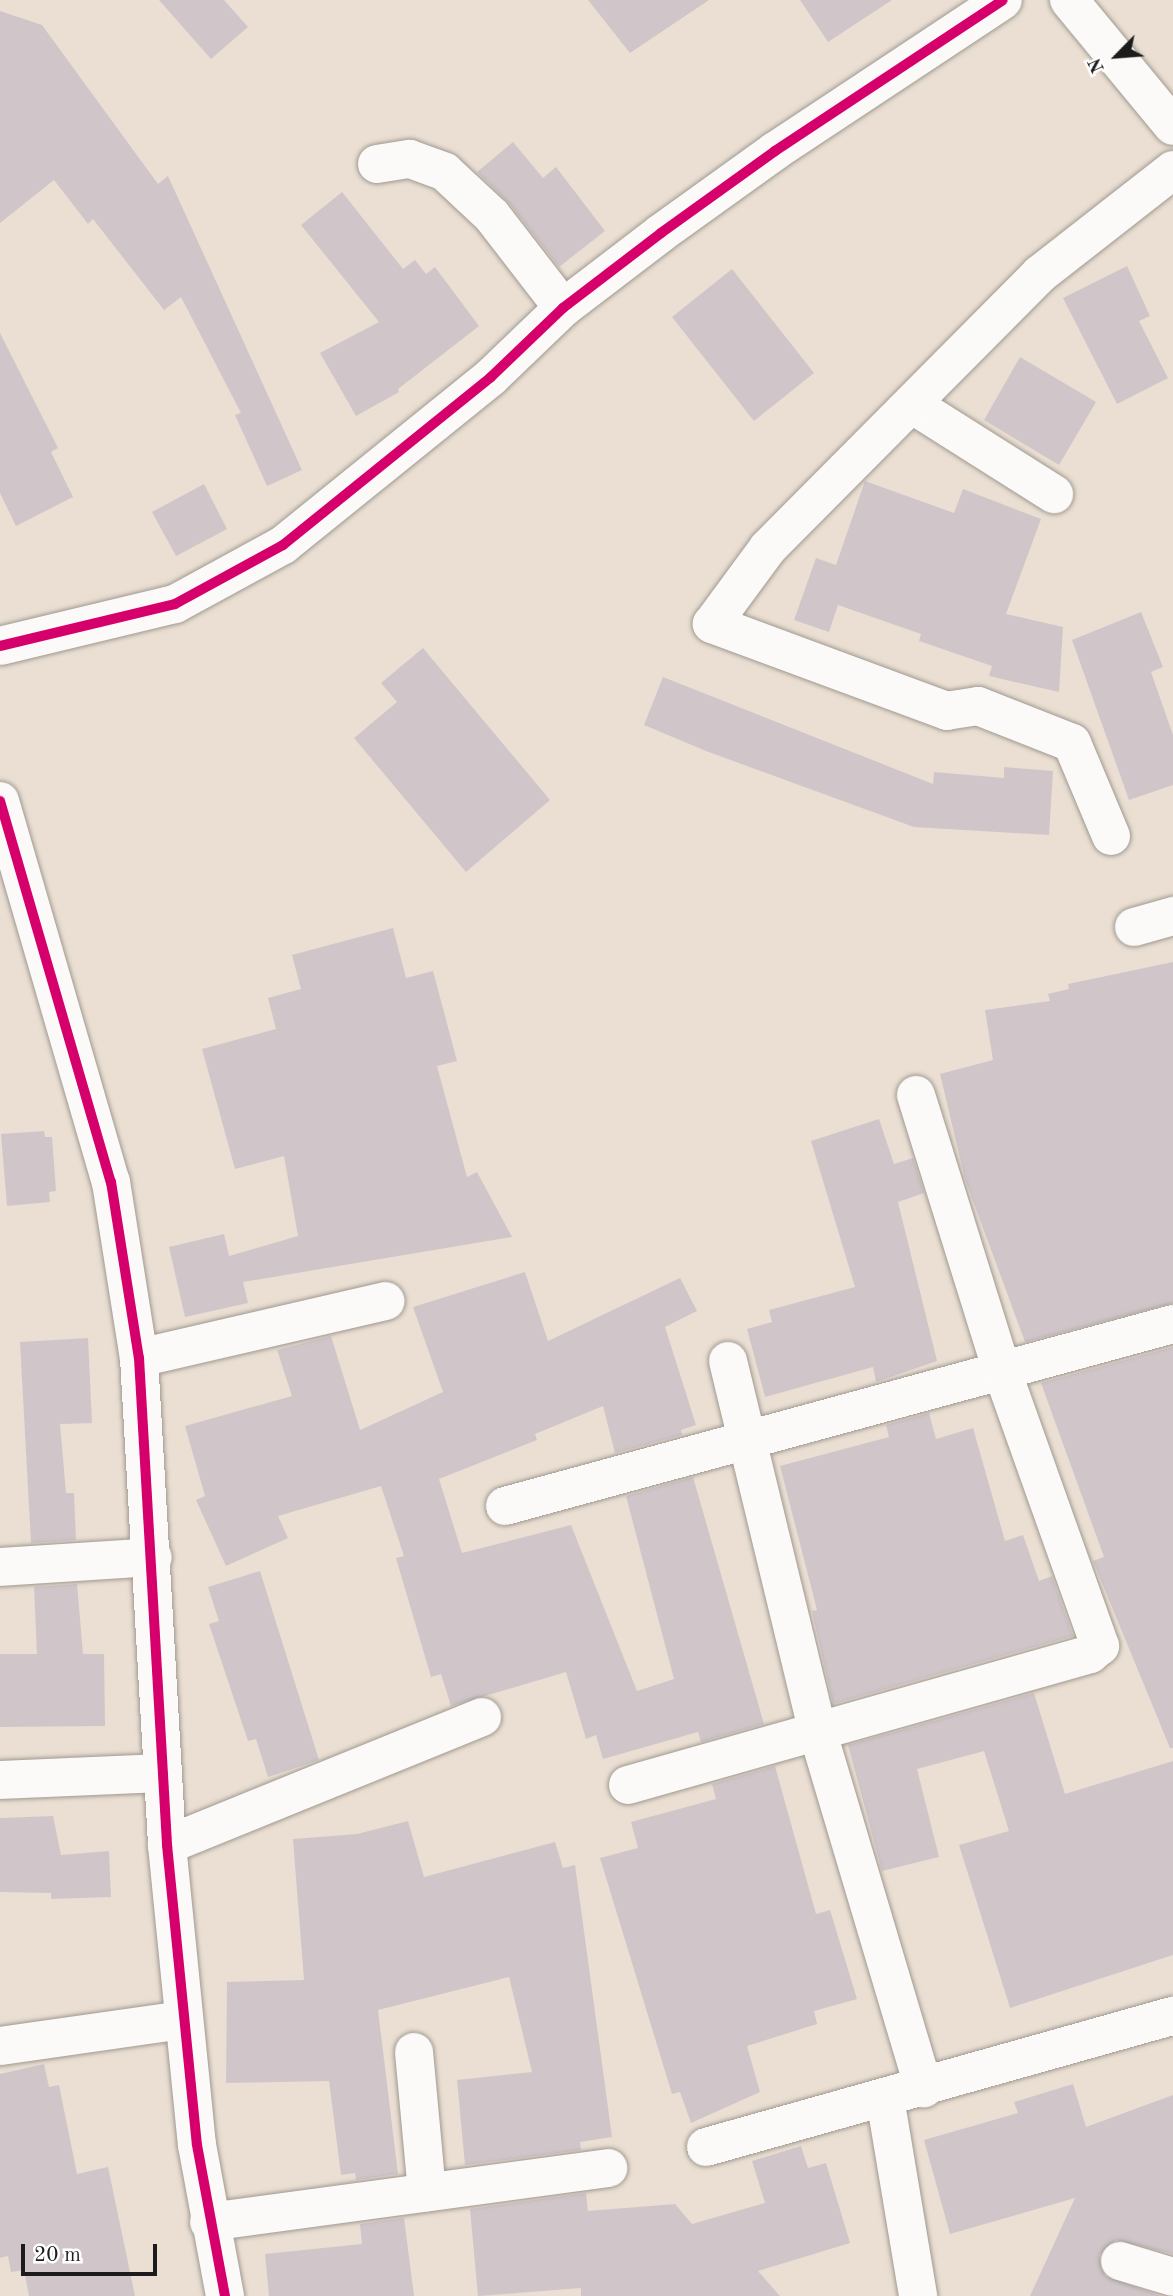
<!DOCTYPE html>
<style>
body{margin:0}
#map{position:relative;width:1173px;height:2296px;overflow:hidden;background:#eadfd2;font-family:"Old Standard TT",serif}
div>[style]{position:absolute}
.building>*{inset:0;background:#d0c6ca}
.roads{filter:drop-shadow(0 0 2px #a09992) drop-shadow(0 0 2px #a09992)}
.street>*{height:38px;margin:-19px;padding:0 19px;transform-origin:19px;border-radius:19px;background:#fcfaf8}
.cycleway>*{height:10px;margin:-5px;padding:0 5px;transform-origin:5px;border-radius:5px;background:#d6006c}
span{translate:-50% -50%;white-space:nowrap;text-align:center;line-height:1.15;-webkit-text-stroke:6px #fff;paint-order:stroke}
.north{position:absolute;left:1082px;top:21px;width:70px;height:70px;-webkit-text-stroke:5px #fff;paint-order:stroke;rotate:245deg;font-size:19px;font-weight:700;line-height:28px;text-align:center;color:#1c1c1c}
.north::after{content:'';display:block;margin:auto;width:24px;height:32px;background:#1c1c1c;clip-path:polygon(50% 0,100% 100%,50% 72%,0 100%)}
.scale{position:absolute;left:21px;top:2244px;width:136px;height:32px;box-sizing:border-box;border:4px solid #1c1c1c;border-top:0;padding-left:9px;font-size:21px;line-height:24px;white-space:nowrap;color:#1c1c1c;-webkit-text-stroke:5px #fff;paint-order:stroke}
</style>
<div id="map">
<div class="building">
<div style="clip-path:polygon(159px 0,224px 0,248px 27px,211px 59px)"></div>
<div style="clip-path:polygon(588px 0,709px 0,630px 53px)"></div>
<div style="clip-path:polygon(800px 0,892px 0,828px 42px)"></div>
<div style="clip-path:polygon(0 11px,42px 25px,158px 184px,168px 176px,302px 470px,267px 486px,235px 415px,241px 413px,181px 297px,164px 310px,93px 219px,88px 224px,54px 180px,0 223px)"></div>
<div style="clip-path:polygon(513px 142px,543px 178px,556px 167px,605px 231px,559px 267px,509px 203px,477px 172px)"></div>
<div style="clip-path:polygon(342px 192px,403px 269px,415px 260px,426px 274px,435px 267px,479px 326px,398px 389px,399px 392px,356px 416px,320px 353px,379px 322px,301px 225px)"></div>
<div style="clip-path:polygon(1127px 266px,1150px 316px,1139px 321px,1168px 378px,1117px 404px,1063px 298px)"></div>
<div style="clip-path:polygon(732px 269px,814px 373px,754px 421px,672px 317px)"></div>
<div style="clip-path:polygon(0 333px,58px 448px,51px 452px,73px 497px,16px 526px,0 493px)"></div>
<div style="clip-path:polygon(1020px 357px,1096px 402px,1059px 465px,984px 420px)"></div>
<div style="clip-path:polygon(865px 481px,954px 513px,963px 489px,1041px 519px,1006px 614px,1063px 627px,1059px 692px,989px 676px,992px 666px,919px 641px,921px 634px,838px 605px,829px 632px,794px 620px,816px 558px,836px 565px)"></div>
<div style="clip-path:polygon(204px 484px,227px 529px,176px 556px,152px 512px)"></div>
<div style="clip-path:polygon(1141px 612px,1163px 667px,1151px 672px,1173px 735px,1173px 785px,1129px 800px,1072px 640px)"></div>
<div style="clip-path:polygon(423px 648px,550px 800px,466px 872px,354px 738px,397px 702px,381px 683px)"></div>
<div style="clip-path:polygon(663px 677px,933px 784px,934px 772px,1004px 778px,1004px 767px,1053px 771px,1049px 835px,914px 827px,706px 751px,644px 725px)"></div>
<div style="clip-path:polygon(393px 928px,406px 978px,433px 971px,457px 1061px,437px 1066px,467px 1177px,477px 1172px,512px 1237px,243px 1282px,248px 1303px,185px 1317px,169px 1247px,224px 1234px,229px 1256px,298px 1236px,284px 1156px,235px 1169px,202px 1049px,276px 1029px,268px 998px,301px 989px,292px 955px)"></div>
<div style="clip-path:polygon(1173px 962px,1173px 1303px,1025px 1342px,965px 1179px,940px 1074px,993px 1060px,985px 1010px,1050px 1001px,1048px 994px,1069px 989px,1068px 984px)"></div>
<div style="clip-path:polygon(879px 1119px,894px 1164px,913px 1158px,924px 1193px,898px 1202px,937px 1361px,876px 1382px,873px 1367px,765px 1397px,747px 1329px,772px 1322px,769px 1310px,855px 1287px,811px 1141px)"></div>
<div style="clip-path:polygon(44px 1131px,45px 1137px,52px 1137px,56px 1191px,49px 1192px,50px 1202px,7px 1206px,1px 1134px)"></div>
<div style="clip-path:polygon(525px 1272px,548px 1341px,680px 1278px,697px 1311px,665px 1327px,696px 1425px,681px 1430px,682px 1435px,615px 1453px,603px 1406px,535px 1434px,537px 1440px,439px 1479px,462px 1553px,571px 1525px,637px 1691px,674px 1679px,626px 1496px,693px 1477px,764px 1724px,701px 1742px,698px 1732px,603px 1759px,596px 1735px,586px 1739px,566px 1672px,451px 1706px,441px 1674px,431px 1677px,396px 1558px,404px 1556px,381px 1486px,278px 1516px,288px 1538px,226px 1566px,196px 1500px,205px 1496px,185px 1426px,292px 1396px,277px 1350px,331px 1336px,360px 1430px,443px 1392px,413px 1307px)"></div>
<div style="clip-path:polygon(88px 1338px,92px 1423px,60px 1424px,66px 1493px,74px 1493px,76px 1540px,31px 1543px,20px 1342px)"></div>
<div style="clip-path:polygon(1173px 1347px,1173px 1748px,1170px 1748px,1093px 1561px,1104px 1557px,1041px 1383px)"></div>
<div style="clip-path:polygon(929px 1413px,936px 1439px,973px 1428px,1005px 1541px,1023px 1535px,1039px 1581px,1052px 1576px,1073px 1636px,833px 1704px,812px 1611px,817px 1610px,780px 1466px,889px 1437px,886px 1425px)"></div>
<div style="clip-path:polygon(260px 1571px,319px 1760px,268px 1777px,256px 1739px,248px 1741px,209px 1624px,219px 1621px,208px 1587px)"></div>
<div style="clip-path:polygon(77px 1584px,83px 1654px,104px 1654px,105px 1726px,0 1727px,0 1654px,37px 1654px,34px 1587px)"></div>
<div style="clip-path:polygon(1034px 1693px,1065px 1794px,1173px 1761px,1173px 1955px,1010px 2008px,959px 1845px,1009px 1831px,984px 1751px,917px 1769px,939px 1857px,882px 1871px,848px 1745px)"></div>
<div style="clip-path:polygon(775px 1766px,816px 1914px,830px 1910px,857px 1999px,814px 2011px,817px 2024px,747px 2046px,760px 2092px,691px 2123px,680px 2092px,672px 2094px,600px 1858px,638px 1848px,631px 1822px,716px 1799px,712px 1784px)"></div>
<div style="clip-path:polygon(53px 1816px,61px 1855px,109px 1851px,111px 1897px,51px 1899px,51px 1893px,0 1892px,0 1818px)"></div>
<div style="clip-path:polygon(408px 1821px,424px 1877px,555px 1842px,563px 1868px,575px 1865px,612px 2137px,580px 2142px,581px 2150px,465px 2165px,457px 2080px,532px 2072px,509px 1977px,378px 2010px,398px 2174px,356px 2180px,355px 2173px,341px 2175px,329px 2081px,226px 2083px,227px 1982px,304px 1980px,293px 1839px,357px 1834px)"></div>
<div style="clip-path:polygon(44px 2064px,49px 2087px,59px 2085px,77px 2174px,108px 2167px,135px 2296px,29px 2296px,24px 2270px,11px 2272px,8px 2256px,0 2258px,0 2074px)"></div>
<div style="clip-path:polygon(1073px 2084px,1086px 2127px,1173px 2095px,1173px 2254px,1116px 2240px,1099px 2255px,1105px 2276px,1160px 2296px,1030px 2296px,1075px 2198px,950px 2234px,924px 2140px,1018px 2113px,1014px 2102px)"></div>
<div style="clip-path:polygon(801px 2146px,808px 2168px,826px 2163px,850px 2243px,758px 2271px,780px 2296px,581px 2296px,581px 2288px,478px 2296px,470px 2209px,586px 2193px,588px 2211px,675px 2204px,692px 2224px,765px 2203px,752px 2161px)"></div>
<div style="clip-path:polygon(404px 2218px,414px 2296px,269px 2296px,265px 2254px,362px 2244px,360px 2224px)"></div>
</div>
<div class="roads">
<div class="street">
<div style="left:1069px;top:0;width:163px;rotate:50.5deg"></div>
<div style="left:377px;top:164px;width:33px;rotate:-9deg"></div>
<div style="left:410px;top:159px;width:37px;rotate:20deg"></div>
<div style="left:445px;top:172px;width:64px;rotate:43.1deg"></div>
<div style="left:492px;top:216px;width:116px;rotate:52.3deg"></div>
<div style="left:913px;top:405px;width:167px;rotate:32.3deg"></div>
<div style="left:0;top:646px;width:180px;rotate:-13.5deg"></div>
<div style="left:175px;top:604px;width:123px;rotate:-28.6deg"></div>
<div style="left:283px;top:545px;width:267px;rotate:-38.9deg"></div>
<div style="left:491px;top:377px;width:100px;rotate:-43.8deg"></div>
<div style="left:563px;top:308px;width:123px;rotate:-37.4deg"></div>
<div style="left:661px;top:233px;width:140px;rotate:-35.7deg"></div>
<div style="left:775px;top:151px;width:273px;rotate:-33.5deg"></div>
<div style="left:0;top:801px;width:397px;rotate:73.8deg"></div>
<div style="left:111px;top:1182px;width:178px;rotate:81deg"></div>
<div style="left:139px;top:1358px;width:488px;rotate:86.7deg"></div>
<div style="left:167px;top:1845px;width:301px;rotate:84.3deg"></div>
<div style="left:197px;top:2145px;width:154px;rotate:79.5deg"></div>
<div style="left:1111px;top:836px;width:101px;rotate:-112.8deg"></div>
<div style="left:1072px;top:743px;width:101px;rotate:-158.5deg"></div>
<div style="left:978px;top:706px;width:31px;rotate:171deg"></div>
<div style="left:947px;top:711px;width:251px;rotate:-159.7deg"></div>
<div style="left:712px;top:624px;width:94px;rotate:-53.6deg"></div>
<div style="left:768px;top:548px;width:386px;rotate:-45.2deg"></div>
<div style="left:1040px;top:274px;width:169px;rotate:-38deg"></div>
<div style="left:1134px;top:927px;width:41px;rotate:-15.8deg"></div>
<div style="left:139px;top:1358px;width:253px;rotate:-13deg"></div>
<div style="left:728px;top:1361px;width:380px;rotate:76.4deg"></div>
<div style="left:817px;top:1730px;width:374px;rotate:73.4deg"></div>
<div style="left:505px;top:1506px;width:692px;rotate:-15.24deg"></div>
<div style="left:0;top:1567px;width:153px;rotate:-3.7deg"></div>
<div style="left:0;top:1780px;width:161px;rotate:-2.5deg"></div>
<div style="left:628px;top:1785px;width:480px;rotate:-15.8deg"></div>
<div style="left:1090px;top:1654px;width:13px;rotate:-39deg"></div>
<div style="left:1100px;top:1646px;width:295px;rotate:-109.6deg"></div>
<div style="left:1001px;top:1368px;width:286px;rotate:-107.3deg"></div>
<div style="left:167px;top:1845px;width:340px;rotate:-22.1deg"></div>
<div style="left:0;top:2046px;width:185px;rotate:-8.1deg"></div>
<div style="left:414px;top:2052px;width:141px;rotate:84.7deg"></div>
<div style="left:885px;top:2098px;width:201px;rotate:80.5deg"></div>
<div style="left:706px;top:2147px;width:485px;rotate:-15.7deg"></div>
<div style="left:209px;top:2222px;width:403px;rotate:-7.7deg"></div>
<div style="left:1120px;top:2261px;width:55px;rotate:16.8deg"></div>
</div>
</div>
<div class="cycleway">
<div style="left:0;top:646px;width:180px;rotate:-13.5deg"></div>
<div style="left:175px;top:604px;width:123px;rotate:-28.6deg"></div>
<div style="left:283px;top:545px;width:267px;rotate:-38.9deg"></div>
<div style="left:491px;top:377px;width:100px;rotate:-43.8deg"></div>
<div style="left:563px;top:308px;width:123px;rotate:-37.4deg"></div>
<div style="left:661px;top:233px;width:140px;rotate:-35.7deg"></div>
<div style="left:775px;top:151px;width:273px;rotate:-33.5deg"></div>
<div style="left:0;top:801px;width:397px;rotate:73.8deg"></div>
<div style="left:111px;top:1182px;width:178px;rotate:81deg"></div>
<div style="left:139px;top:1358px;width:488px;rotate:86.7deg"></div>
<div style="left:167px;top:1845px;width:301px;rotate:84.3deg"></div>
<div style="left:197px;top:2145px;width:154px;rotate:79.5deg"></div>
</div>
<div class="north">N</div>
<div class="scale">20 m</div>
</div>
